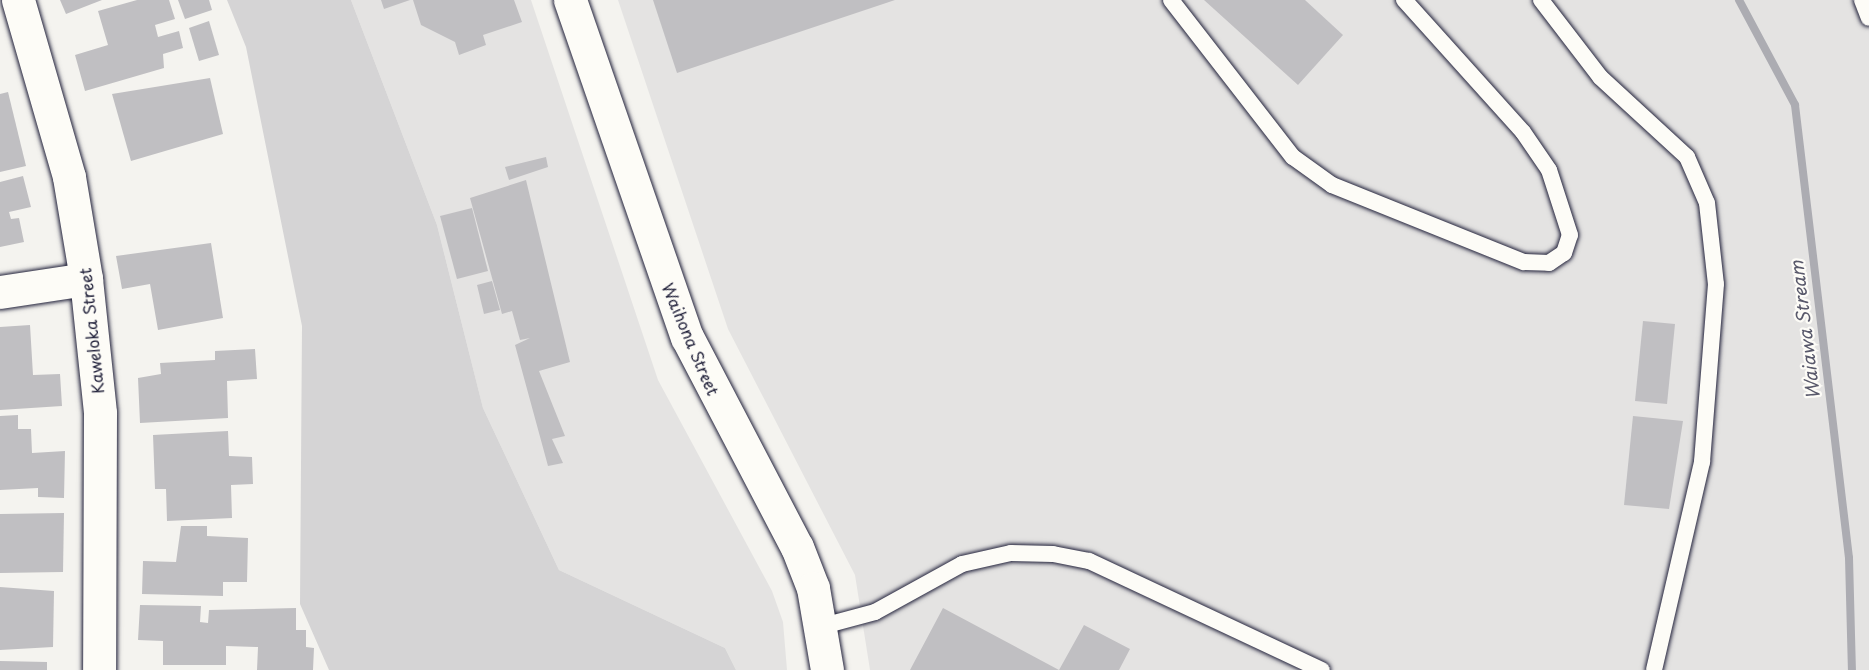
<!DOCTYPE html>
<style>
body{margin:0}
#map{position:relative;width:1869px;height:670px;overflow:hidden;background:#f4f3ef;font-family:"Playpen Sans",sans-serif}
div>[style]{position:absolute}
.built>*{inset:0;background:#e4e3e2}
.green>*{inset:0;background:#d5d4d5}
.stream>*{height:8px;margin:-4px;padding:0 4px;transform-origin:4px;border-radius:4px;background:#acacb2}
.building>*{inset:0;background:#c0bfc2}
.roads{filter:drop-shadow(0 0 2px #22223b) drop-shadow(0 0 2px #22223b)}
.lane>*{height:16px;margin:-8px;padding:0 8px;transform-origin:8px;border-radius:8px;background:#fdfcf7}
.street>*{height:33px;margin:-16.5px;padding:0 16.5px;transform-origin:16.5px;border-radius:16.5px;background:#fdfcf7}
.secondary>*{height:33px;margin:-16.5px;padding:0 16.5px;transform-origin:16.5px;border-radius:16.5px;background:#fdfcf7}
span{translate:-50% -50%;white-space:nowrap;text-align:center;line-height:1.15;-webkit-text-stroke:4.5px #fdfcf7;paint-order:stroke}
.street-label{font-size:16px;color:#22223b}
.water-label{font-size:18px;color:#59596b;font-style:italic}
</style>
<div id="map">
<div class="built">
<div style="clip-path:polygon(351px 0,531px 0,658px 380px,772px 591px,783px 622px,787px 670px,736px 670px,725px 648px,559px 570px,483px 408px,437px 225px)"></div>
<div style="clip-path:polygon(618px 0,1869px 0,1869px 670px,870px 670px,855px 575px,728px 329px)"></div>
</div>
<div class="green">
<div style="clip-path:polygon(227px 0,351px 0,437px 225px,483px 408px,559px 570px,725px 648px,736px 670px,329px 670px,300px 604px,302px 326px,246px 47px)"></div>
</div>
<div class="stream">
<div style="left:1739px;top:0;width:119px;rotate:61.9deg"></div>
<div style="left:1795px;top:105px;width:456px;rotate:83.2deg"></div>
<div style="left:1849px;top:558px;width:112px;rotate:88.5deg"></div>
</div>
<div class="building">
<div style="clip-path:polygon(60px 0,102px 0,66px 14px)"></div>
<div style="clip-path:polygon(137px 0,169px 0,175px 19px,155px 25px,158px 37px,179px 31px,183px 48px,163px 54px,164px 68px,85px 91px,75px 55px,108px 45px,98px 11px)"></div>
<div style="clip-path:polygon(178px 0,209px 0,212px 10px,185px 19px)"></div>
<div style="clip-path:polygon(381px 0,410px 0,384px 9px)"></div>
<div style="clip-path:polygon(413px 0,514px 0,522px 22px,483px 35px,486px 45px,459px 55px,455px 42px,421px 25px)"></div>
<div style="clip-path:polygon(653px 0,895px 0,677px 73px)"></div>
<div style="clip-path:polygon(1204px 0,1305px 0,1343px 35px,1298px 85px)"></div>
<div style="clip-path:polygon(209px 21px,219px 55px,199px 61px,189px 28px)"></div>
<div style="clip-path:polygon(210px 78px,223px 134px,131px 161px,112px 94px)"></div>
<div style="clip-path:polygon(8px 92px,26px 166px,0 172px,0 94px)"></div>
<div style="clip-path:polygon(546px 157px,548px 167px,509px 180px,505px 167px)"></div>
<div style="clip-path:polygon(23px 176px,31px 207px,9px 212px,11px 219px,19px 218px,24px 242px,0 247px,0 182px)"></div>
<div style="clip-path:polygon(526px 180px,570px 362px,539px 371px,565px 436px,552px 439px,563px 463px,548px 466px,515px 345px,530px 338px,520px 340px,512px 311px,502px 314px,470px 198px)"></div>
<div style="clip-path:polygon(472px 208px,488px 271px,457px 279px,440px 216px)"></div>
<div style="clip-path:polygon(211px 243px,223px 318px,158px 330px,150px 284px,122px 289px,116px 256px)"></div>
<div style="clip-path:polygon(492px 281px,500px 310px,484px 314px,477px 285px)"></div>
<div style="clip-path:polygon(1643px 321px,1675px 324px,1667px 404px,1635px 401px)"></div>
<div style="clip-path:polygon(30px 325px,33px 375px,60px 374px,62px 406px,0 410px,0 327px)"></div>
<div style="clip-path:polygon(255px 349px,257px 379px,227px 381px,228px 418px,140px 423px,138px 378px,161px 374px,160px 363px,215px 360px,215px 351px)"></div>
<div style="clip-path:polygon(18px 415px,18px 429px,31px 429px,32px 453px,65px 451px,64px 498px,38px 497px,38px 488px,0 490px,0 416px)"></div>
<div style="clip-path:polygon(1633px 416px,1683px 421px,1669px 509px,1624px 505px)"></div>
<div style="clip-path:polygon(228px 431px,229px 456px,252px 457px,253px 484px,231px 485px,232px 518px,167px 521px,166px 489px,155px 489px,153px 435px)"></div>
<div style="clip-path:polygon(64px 513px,63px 572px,0 573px,0 514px)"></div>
<div style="clip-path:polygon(181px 526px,207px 526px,207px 536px,248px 538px,247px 582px,223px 582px,223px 596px,142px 594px,143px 561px,176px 562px)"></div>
<div style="clip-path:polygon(0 587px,54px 591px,53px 647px,0 650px)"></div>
<div style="clip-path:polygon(140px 605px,201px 606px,200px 622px,208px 623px,209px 610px,296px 608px,296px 630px,306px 630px,306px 647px,314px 648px,313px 670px,257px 670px,258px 647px,226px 646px,226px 665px,163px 665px,163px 641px,138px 640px)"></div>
<div style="clip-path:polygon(943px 608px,1059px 670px,1084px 625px,1130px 649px,1119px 670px,910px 670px)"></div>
<div style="clip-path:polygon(0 661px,47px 662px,47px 670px,0 670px)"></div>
</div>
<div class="roads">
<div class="lane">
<div style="left:1171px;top:0;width:199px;rotate:52.2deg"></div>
<div style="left:1293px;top:157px;width:48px;rotate:35.7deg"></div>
<div style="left:1332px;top:185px;width:207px;rotate:21.9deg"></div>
<div style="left:1524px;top:262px;width:25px;rotate:2deg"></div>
<div style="left:1549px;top:263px;width:18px;rotate:-34deg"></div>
<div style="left:1564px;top:253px;width:19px;rotate:-72deg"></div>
<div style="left:1570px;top:235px;width:68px;rotate:-107.9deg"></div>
<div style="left:1549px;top:170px;width:46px;rotate:-124.4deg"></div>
<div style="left:1523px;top:132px;width:178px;rotate:-132deg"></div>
<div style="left:1541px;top:0;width:97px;rotate:52.5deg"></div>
<div style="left:1600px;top:77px;width:118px;rotate:42.6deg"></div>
<div style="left:1687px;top:157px;width:50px;rotate:66.5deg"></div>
<div style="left:1707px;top:203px;width:81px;rotate:83.7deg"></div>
<div style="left:1716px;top:284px;width:179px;rotate:94.5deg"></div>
<div style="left:1702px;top:462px;width:213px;rotate:103deg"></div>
<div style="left:1862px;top:0;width:19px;rotate:69deg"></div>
<div style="left:823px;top:626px;width:54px;rotate:-15.1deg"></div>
<div style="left:875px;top:612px;width:99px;rotate:-28.9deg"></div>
<div style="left:962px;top:564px;width:50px;rotate:-12.7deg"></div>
<div style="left:1011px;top:553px;width:42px;rotate:1.4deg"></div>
<div style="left:1053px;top:554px;width:37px;rotate:11deg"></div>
<div style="left:1089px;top:561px;width:257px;rotate:25.1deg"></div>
</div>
<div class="street">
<div style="left:18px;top:0;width:184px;rotate:73.9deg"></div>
<div style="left:69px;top:177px;width:103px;rotate:80.5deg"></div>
<div style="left:86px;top:279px;width:135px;rotate:84deg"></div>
<div style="left:100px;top:413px;width:257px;rotate:90.2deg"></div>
<div style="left:0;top:292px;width:87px;rotate:-8.6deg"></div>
</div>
<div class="secondary">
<div style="left:570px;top:0;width:357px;rotate:70.9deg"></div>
<div style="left:687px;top:337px;width:237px;rotate:62.4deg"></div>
<div style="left:797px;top:547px;width:44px;rotate:68.7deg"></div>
<div style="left:813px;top:588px;width:83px;rotate:80.3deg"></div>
</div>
</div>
<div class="street-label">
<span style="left:91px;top:331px;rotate:-96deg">Kaweloka Street</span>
<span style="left:691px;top:339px;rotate:67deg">Waihona Street</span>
</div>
<div class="water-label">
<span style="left:1805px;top:330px;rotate:-97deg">Waiawa Stream</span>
</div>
</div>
